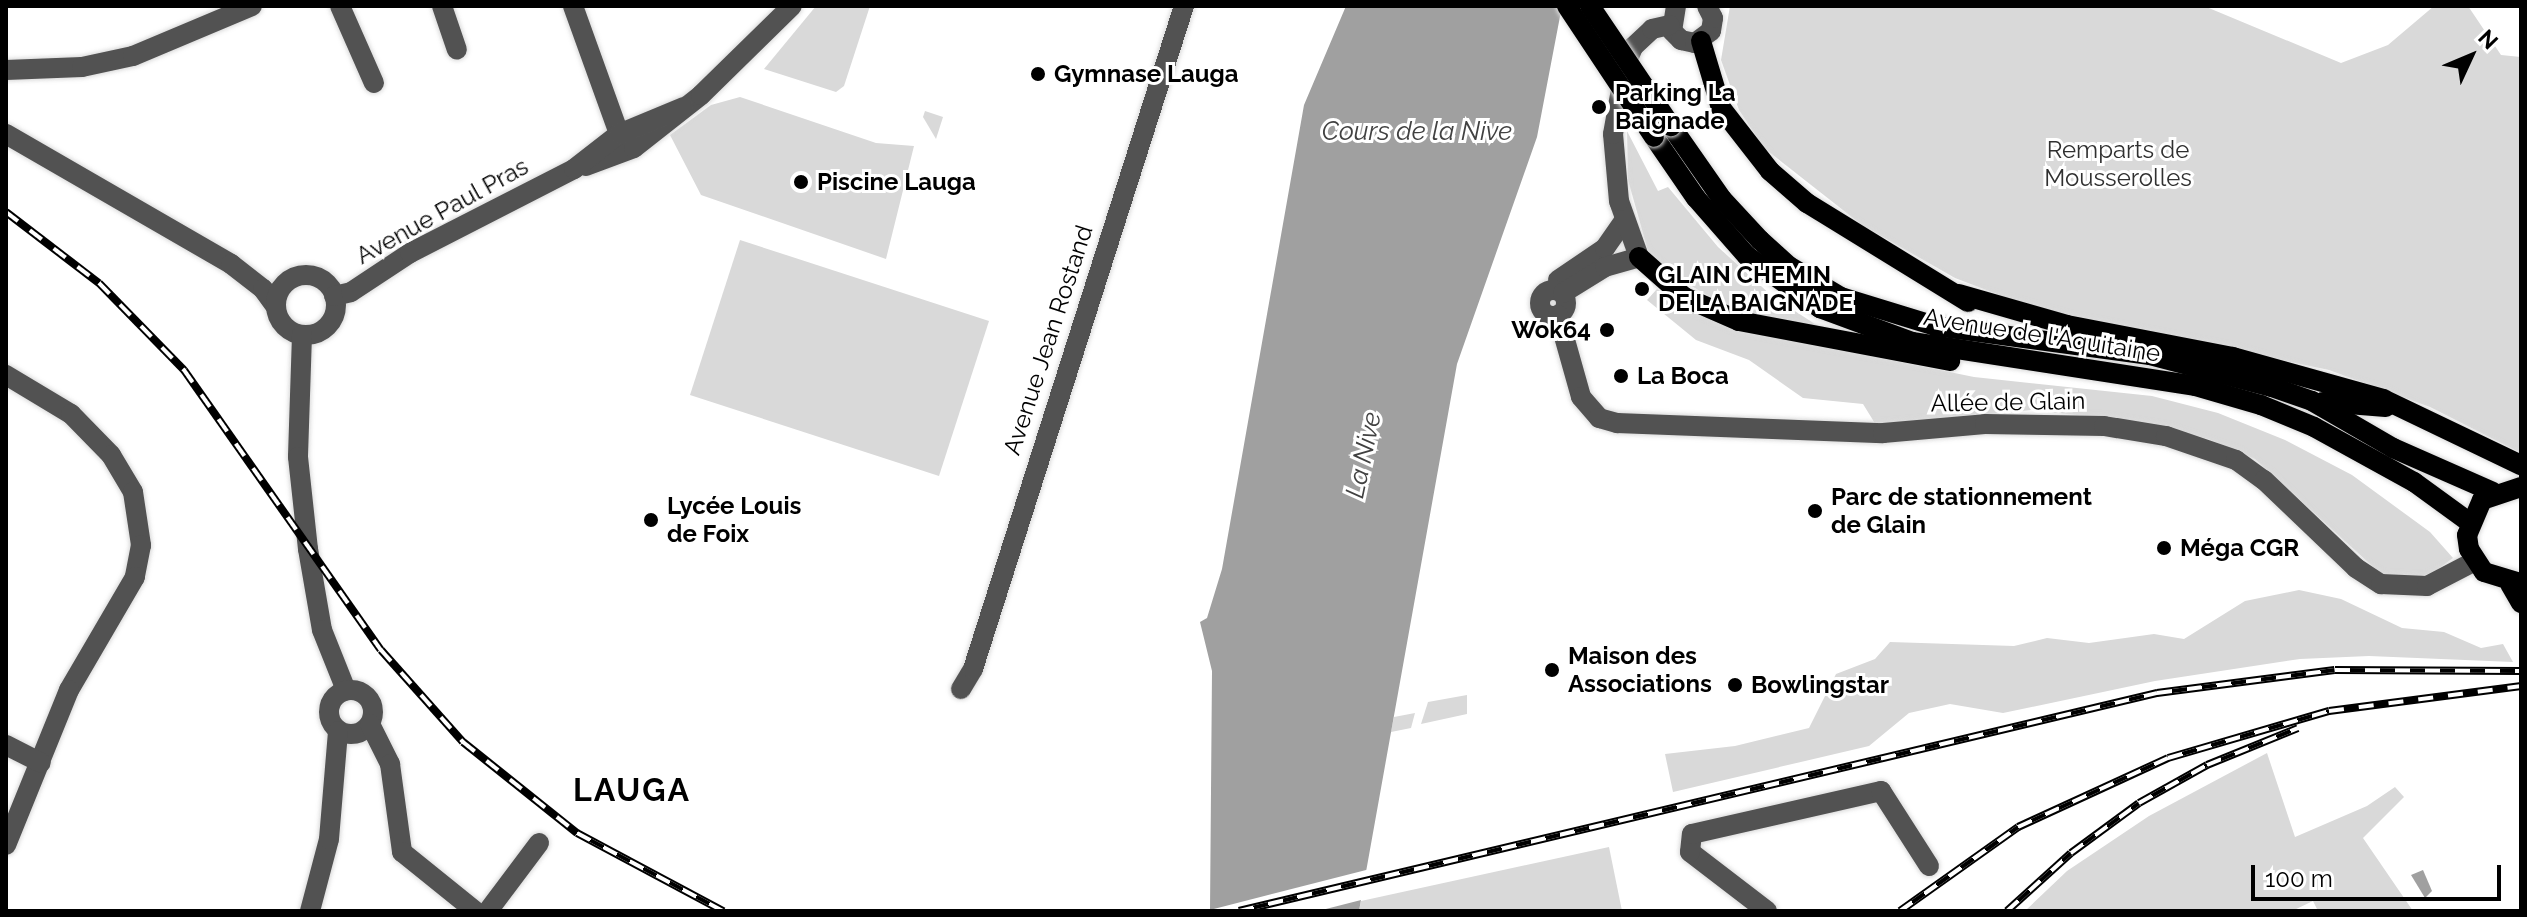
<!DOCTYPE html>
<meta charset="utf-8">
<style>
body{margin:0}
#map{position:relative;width:2527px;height:917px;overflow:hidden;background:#fff;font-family:Raleway,sans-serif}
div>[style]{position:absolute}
.green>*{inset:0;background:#d9d9d9}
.water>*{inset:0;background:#a0a0a0}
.pier>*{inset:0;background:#fff}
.roads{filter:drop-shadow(0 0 2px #dbdbdb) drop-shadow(0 0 2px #dbdbdb)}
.minor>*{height:20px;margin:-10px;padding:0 10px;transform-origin:10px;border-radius:10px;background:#525252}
.minor>.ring{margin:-10px;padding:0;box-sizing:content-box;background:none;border:20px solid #525252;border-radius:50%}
.major>*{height:20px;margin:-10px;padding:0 10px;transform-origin:10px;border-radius:10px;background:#000}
.rail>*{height:8px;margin-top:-4px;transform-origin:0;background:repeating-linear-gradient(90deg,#fff 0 15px,#000 0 30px);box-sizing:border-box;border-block:2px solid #000}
.bridges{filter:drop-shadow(0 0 2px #dbdbdb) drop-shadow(0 0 2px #dbdbdb)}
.major-bridge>*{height:20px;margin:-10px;padding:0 10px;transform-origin:10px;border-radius:10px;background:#000}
.dots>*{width:22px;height:22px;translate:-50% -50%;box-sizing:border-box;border:4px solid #fff;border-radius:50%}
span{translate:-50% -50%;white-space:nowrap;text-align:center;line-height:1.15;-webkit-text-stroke:6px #fff;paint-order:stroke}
.poi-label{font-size:24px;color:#000;font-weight:700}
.left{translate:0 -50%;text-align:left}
.right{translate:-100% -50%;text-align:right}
.park-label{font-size:24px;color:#303030}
.street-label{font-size:24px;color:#000}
.water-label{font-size:26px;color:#414141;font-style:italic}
.district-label{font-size:32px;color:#000;font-weight:700;letter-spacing:2px}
.frame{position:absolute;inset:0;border:8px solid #000;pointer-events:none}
.north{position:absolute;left:2431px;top:16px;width:80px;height:80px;-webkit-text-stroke:6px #fff;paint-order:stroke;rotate:46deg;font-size:22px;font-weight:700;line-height:32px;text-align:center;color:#000}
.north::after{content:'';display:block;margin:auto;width:28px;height:36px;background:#000;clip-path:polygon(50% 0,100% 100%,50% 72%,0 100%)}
.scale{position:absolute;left:2251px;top:865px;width:250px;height:36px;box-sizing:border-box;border:4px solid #000;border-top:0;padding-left:10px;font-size:24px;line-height:28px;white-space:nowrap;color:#000;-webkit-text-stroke:6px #fff;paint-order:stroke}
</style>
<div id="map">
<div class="green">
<div style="clip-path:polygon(816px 6px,870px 6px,844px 86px,836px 92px,764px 69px)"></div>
<div style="clip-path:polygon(1730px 6px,2204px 6px,2341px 63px,2388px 45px,2434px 6px,2468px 6px,2501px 55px,2521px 57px,2521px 453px,2430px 407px,2329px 370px,2031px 307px,1955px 278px,1862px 225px,1764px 148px,1739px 110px,1721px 60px)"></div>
<div style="clip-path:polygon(740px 97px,876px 143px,914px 146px,886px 259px,701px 195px,670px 135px,711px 105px)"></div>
<div style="clip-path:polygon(925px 111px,943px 117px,936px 139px,923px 117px)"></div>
<div style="clip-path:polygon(1627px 131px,1658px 191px,1668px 187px,1718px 247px,1772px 296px,1821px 328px,1734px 311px,1661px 268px,1648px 251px,1628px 180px)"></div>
<div style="clip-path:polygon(740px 240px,989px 321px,939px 476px,690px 395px)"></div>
<div style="clip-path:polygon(1657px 289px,1684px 307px,1759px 333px,1974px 377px,2152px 396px,2218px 413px,2285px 440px,2352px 475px,2430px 532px,2453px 558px,2434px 572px,2412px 579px,2381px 574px,2255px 459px,2208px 439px,2147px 423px,2031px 410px,1876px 425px,1863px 404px,1803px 398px,1749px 360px,1696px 340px,1647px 300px)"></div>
<div style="clip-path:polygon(2299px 590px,2341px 599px,2402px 628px,2444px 632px,2481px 648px,2503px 644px,2513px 662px,2369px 656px,2300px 659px,2155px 681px,2003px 713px,1950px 704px,1909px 713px,1869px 746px,1673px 792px,1665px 754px,1735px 746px,1809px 728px,1836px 674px,1875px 659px,1890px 642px,2014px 646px,2047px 638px,2089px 643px,2154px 634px,2184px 639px,2245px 601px)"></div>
<div style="clip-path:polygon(1467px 695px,1467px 714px,1421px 724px,1428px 702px)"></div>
<div style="clip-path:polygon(1415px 713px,1411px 728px,1391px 732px,1394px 717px)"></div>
<div style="clip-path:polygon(2267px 753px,2295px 837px,2367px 806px,2395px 787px,2404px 797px,2363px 838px,2413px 911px,2318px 911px,2313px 901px,2292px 911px,2025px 911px,2067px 871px,2149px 816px)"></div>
<div style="clip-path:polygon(1609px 847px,1622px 911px,1359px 911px,1361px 901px)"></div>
</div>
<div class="water">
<div style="clip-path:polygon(1346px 6px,1562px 6px,1537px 137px,1457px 364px,1359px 911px,1210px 911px,1212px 671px,1200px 622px,1207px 618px,1222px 569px,1304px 105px)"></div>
<div style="clip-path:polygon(2423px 870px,2432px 891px,2425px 898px,2411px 875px)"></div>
</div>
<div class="pier">
<div style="clip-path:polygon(1370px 869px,1365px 899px,1318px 911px,1206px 911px)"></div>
</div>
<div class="roads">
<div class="minor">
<div style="left:340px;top:6px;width:84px;rotate:66.2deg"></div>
<div style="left:442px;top:6px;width:46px;rotate:71.2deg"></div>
<div style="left:573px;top:6px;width:136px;rotate:70.2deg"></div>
<div style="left:1676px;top:6px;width:25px;rotate:99deg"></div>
<div style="left:1672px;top:31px;width:13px;rotate:45deg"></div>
<div style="left:1681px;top:40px;width:14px;rotate:12deg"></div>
<div style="left:1695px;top:43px;width:20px;rotate:-37deg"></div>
<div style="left:1711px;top:31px;width:13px;rotate:-81deg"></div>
<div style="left:1713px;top:18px;width:13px;rotate:-117deg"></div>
<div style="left:6px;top:70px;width:76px;rotate:-2.3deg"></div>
<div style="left:82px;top:67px;width:52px;rotate:-12.2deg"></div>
<div style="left:133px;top:56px;width:129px;rotate:-22.8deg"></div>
<div style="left:6px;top:134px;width:260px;rotate:30deg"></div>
<div style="left:231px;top:264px;width:41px;rotate:38deg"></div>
<div style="left:263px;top:289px;width:22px;rotate:54deg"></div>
<div style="left:586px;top:166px;width:51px;rotate:-20.6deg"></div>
<div style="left:634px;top:148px;width:85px;rotate:-38.3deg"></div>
<div style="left:701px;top:95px;width:127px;rotate:-44.4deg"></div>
<div class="ring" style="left:276px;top:275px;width:40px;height:40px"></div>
<div style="left:1558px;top:280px;width:57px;rotate:-34.2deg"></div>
<div style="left:1605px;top:248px;width:35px;rotate:-55deg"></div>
<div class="ring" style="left:1540px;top:290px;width:6px;height:6px"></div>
<div style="left:1563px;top:293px;width:49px;rotate:-31.8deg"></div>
<div style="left:1605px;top:267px;width:35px;rotate:-16deg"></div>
<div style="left:1639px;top:257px;width:59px;rotate:-109.7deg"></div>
<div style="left:1619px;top:201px;width:67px;rotate:-95.1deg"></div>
<div style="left:1613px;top:134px;width:68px;rotate:-79.8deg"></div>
<div style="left:1625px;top:67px;width:22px;rotate:-68deg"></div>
<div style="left:1633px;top:47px;width:26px;rotate:-43deg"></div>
<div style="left:1652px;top:29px;width:18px;rotate:-13deg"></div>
<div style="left:334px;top:296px;width:17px;rotate:-13deg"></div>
<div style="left:351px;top:292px;width:71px;rotate:-33.5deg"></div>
<div style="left:410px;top:253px;width:184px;rotate:-27.1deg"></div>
<div style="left:574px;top:169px;width:57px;rotate:-37.9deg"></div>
<div style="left:619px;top:134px;width:70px;rotate:-22.6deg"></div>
<div style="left:1558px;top:315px;width:85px;rotate:74.3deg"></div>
<div style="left:1581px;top:397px;width:28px;rotate:49deg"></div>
<div style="left:1599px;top:418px;width:19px;rotate:16deg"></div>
<div style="left:1617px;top:423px;width:266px;rotate:2.2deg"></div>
<div style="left:1883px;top:433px;width:102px;rotate:-5deg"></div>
<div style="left:1985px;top:424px;width:119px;rotate:1deg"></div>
<div style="left:2104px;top:426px;width:63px;rotate:9.2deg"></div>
<div style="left:2166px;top:436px;width:74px;rotate:18.9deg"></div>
<div style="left:2236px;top:460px;width:34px;rotate:36deg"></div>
<div style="left:2264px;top:480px;width:127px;rotate:43.7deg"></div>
<div style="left:2356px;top:568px;width:30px;rotate:33deg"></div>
<div style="left:2381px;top:584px;width:46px;rotate:2.5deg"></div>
<div style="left:2427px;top:586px;width:54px;rotate:-27.5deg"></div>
<div style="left:302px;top:335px;width:122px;rotate:91.9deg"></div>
<div style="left:298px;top:457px;width:93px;rotate:83.8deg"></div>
<div style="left:308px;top:549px;width:82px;rotate:80.2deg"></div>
<div style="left:322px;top:630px;width:65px;rotate:68.2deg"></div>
<div style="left:6px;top:375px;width:76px;rotate:31deg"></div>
<div style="left:71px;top:414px;width:57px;rotate:45.7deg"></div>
<div style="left:111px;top:455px;width:43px;rotate:59.3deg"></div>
<div style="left:133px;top:492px;width:54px;rotate:81.4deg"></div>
<div style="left:141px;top:545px;width:33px;rotate:101deg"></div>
<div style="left:135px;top:577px;width:131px;rotate:120.3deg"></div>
<div style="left:69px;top:690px;width:167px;rotate:112.1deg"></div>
<div style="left:961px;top:689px;width:23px;rotate:-59deg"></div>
<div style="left:973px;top:669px;width:696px;rotate:-72.35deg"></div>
<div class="ring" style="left:329px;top:690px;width:24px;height:24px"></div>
<div style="left:370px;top:724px;width:45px;rotate:63.4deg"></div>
<div style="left:390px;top:764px;width:89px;rotate:82.2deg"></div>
<div style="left:402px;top:852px;width:94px;rotate:38.9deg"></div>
<div style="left:6px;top:745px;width:39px;rotate:27deg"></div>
<div style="left:310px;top:911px;width:74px;rotate:-75.2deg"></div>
<div style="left:329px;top:839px;width:108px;rotate:-85.2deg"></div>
<div style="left:488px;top:911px;width:85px;rotate:-53.1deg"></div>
<div style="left:1767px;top:911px;width:97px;rotate:-142.5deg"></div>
<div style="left:1690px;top:852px;width:18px;rotate:-84deg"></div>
<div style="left:1692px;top:834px;width:194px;rotate:-12.8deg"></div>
<div style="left:1881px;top:791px;width:89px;rotate:57.4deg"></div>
</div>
<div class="major">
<div style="left:1701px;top:41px;width:70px;rotate:73.4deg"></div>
<div style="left:1721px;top:108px;width:80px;rotate:52.1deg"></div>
<div style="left:1770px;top:171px;width:49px;rotate:40.9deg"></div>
<div style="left:1807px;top:203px;width:189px;rotate:31.6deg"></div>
<div style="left:1671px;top:126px;width:89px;rotate:55.1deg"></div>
<div style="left:1722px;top:199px;width:56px;rotate:47.2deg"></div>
<div style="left:1760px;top:240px;width:39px;rotate:42deg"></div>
<div style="left:1789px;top:266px;width:61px;rotate:30.8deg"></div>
<div style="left:1841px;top:297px;width:98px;rotate:17.1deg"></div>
<div style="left:1935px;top:326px;width:217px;rotate:7.7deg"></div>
<div style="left:2150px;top:355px;width:126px;rotate:14.7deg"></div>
<div style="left:2272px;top:387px;width:42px;rotate:19.3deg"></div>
<div style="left:2312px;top:401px;width:94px;rotate:30.1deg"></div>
<div style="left:2393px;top:448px;width:109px;rotate:23.7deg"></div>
<div style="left:1654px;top:137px;width:74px;rotate:55.5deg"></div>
<div style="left:1696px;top:198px;width:77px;rotate:48.7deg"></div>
<div style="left:1747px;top:256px;width:90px;rotate:35.5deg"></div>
<div style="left:1820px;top:308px;width:98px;rotate:20.3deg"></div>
<div style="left:1912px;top:342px;width:286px;rotate:8.8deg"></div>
<div style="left:2195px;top:386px;width:69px;rotate:16.1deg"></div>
<div style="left:2261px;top:405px;width:57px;rotate:22.5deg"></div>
<div style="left:2314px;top:427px;width:114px;rotate:28.8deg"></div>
<div style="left:2414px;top:482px;width:68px;rotate:36deg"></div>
<div style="left:1639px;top:257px;width:60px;rotate:41.6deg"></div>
<div style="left:1684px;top:297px;width:60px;rotate:23.6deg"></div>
<div style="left:1739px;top:321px;width:215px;rotate:10.7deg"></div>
<div style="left:1959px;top:294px;width:112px;rotate:16deg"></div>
<div style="left:2067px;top:325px;width:169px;rotate:10.9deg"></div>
<div style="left:2233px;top:357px;width:156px;rotate:15.6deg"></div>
<div style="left:2383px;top:399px;width:153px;rotate:25.6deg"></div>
<div style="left:2323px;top:402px;width:63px;rotate:4.5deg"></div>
<div style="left:2521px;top:487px;width:41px;rotate:161.6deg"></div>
<div style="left:2482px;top:500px;width:38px;rotate:113deg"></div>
<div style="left:2467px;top:535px;width:14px;rotate:82deg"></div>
<div style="left:2469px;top:549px;width:27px;rotate:57deg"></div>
<div style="left:2484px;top:572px;width:39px;rotate:17deg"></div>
<div style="left:2510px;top:584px;width:22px;rotate:60deg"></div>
</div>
</div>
<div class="rail">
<div style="left:6px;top:212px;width:117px;rotate:37.4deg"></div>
<div style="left:99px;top:283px;width:122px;rotate:45.7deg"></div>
<div style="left:184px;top:370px;width:342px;rotate:54.9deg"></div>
<div style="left:381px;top:650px;width:123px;rotate:48.3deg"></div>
<div style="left:463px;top:742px;width:146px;rotate:38.6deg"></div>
<div style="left:577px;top:833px;width:166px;rotate:28.1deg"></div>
<div style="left:1239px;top:911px;width:944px;rotate:-13.36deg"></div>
<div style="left:2157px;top:693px;width:179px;rotate:-7.4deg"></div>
<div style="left:2335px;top:670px;width:186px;rotate:0.3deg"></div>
<div style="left:1900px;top:911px;width:145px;rotate:-35.4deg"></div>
<div style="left:2018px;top:827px;width:165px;rotate:-24.7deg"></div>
<div style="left:2168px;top:758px;width:168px;rotate:-16.3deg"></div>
<div style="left:2329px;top:711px;width:194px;rotate:-7.4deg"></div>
<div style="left:2007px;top:911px;width:86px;rotate:-42.2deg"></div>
<div style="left:2071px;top:853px;width:84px;rotate:-36.3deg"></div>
<div style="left:2139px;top:803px;width:78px;rotate:-29.2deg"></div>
<div style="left:2207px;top:765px;width:98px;rotate:-22.1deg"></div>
</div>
<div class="bridges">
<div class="major-bridge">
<div style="left:1567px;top:6px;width:157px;rotate:56.4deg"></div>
<div style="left:1590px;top:6px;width:145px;rotate:56deg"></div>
</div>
</div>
<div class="dots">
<div style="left:1038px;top:74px;background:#000"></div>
<div style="left:1599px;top:107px;background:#000"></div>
<div style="left:801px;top:182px;background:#000"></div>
<div style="left:1642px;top:289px;background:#000"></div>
<div style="left:1607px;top:330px;background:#000"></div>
<div style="left:1621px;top:376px;background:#000"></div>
<div style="left:1815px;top:511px;background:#000"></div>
<div style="left:651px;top:520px;background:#000"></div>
<div style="left:2164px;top:548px;background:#000"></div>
<div style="left:1552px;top:670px;background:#000"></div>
<div style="left:1735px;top:685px;background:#000"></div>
</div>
<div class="poi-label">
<span class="left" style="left:1054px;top:74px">Gymnase Lauga</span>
<span class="left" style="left:1615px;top:107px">Parking La<br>Baignade</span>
<span class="left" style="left:817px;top:182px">Piscine Lauga</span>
<span class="left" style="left:1658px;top:289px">GLAIN CHEMIN<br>DE LA BAIGNADE</span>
<span class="right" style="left:1591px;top:330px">Wok64</span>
<span class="left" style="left:1637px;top:376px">La Boca</span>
<span class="left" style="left:1831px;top:511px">Parc de stationnement<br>de Glain</span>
<span class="left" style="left:667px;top:520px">Lycée Louis<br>de Foix</span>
<span class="left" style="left:2180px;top:548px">Méga CGR</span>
<span class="left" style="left:1568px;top:670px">Maison des<br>Associations</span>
<span class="left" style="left:1751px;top:685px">Bowlingstar</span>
</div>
<div class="park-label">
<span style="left:2118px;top:164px">Remparts de<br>Mousserolles</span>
</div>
<div class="street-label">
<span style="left:442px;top:211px;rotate:-29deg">Avenue Paul Pras</span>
<span style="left:2042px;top:335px;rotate:9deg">Avenue de l'Aquitaine</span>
<span style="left:1048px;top:340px;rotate:-72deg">Avenue Jean Rostand</span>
<span style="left:2008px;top:402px;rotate:-1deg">Allée de Glain</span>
</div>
<div class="water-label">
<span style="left:1417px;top:132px">Cours de la Nive</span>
<span style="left:1364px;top:455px;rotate:-78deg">La Nive</span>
</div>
<div class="district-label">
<span style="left:632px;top:790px">LAUGA</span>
</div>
<div class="frame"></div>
<div class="north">N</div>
<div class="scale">100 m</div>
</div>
